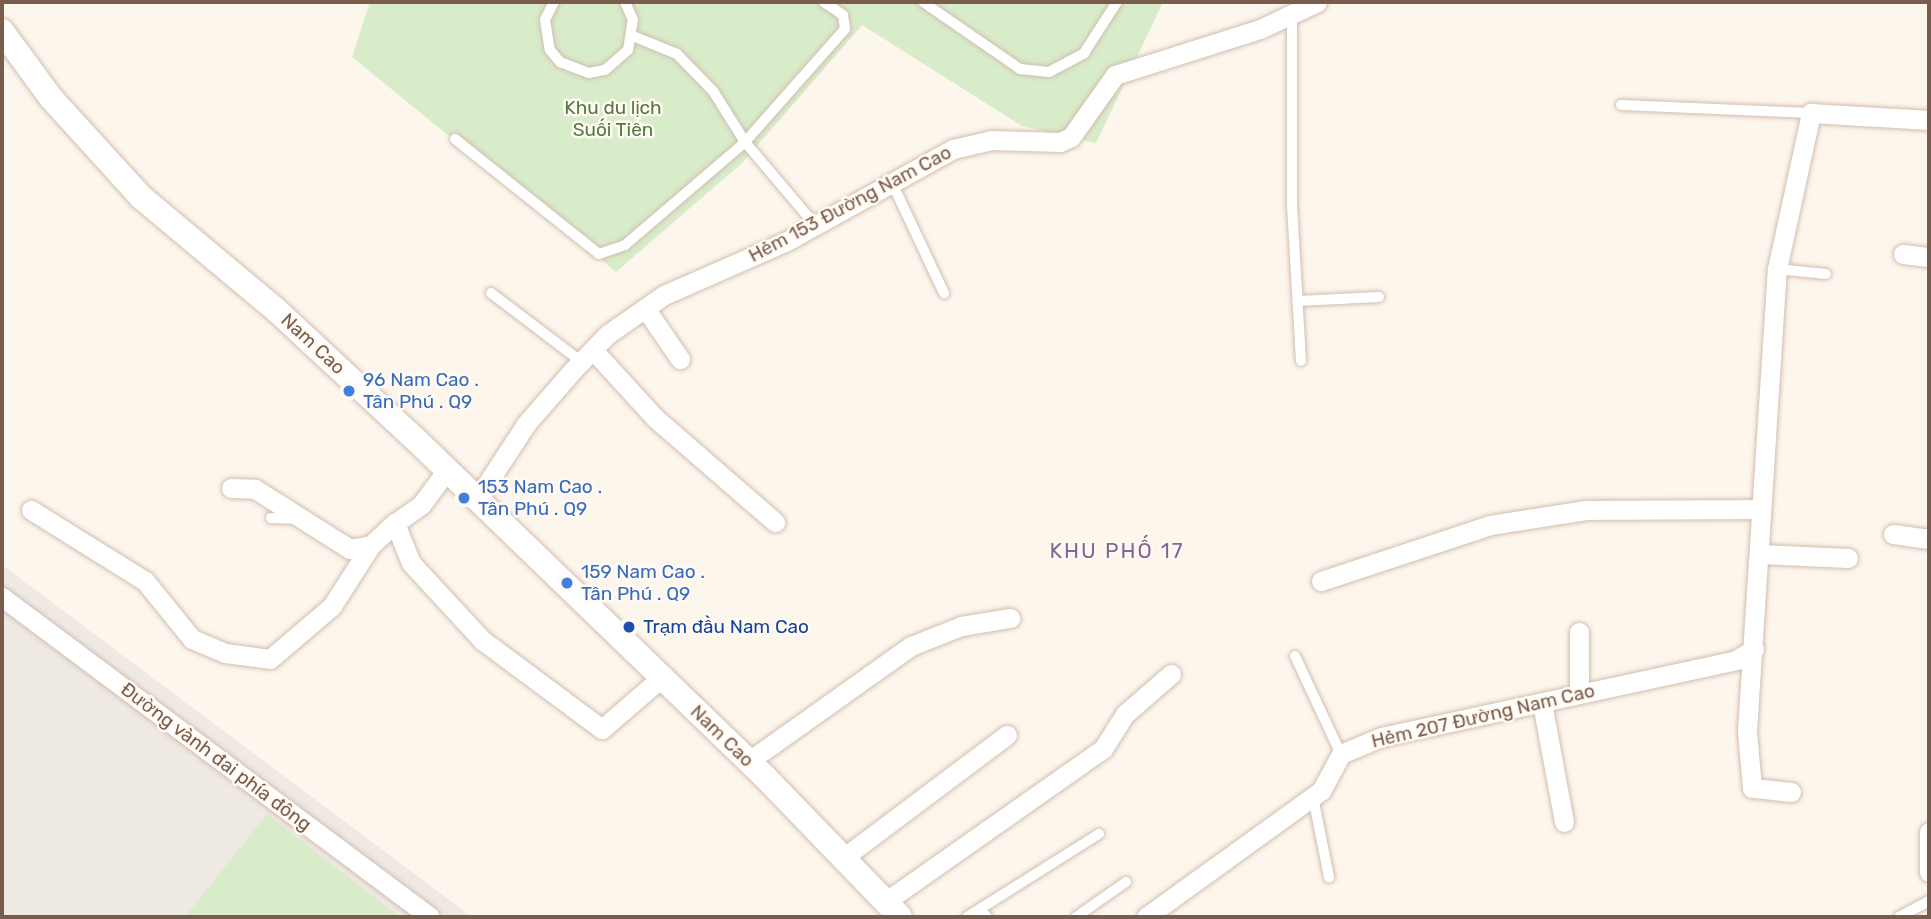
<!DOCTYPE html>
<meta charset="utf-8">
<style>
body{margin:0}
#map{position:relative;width:1931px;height:919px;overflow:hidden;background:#fdf6ec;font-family:Rubik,sans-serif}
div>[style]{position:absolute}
.industrial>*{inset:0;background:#efe9e4}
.green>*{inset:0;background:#d8ecc9}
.roads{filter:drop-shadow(0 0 2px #d1beb0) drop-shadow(0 0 2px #d1beb0)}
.service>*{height:10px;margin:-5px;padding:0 5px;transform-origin:5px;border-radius:5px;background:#fff}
.minor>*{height:19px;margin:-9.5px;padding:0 9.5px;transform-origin:9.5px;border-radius:9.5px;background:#fff}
.tertiary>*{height:24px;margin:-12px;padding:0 12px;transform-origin:12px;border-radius:12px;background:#fff}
.dots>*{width:19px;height:19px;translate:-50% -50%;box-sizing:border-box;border:4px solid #fffaf3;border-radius:50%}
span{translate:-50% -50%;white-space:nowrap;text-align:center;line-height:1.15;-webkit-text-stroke:5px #fffaf3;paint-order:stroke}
.park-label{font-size:19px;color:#537a41}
.street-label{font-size:19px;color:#7a5c4d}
.shop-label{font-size:19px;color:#366cbe}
.left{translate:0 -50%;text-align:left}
.transit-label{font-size:19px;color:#164399}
.neighbourhood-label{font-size:21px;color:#846695;letter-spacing:2px}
.frame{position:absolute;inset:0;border:4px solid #7a5c4d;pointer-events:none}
</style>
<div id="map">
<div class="industrial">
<div style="clip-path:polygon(2px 565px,472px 917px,2px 917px)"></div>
</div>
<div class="green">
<div style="clip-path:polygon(370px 2px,1163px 2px,1096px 143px,1022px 126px,862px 25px,741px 164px,616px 272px,352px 57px)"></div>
<div style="clip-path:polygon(267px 814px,400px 917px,185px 917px)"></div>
</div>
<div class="roads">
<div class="service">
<div style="left:554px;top:2px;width:20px;rotate:117deg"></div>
<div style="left:545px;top:20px;width:30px;rotate:81deg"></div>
<div style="left:550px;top:50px;width:16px;rotate:50deg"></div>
<div style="left:560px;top:62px;width:31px;rotate:21deg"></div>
<div style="left:589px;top:73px;width:16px;rotate:-11deg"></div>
<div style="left:605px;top:70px;width:30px;rotate:-41deg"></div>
<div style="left:628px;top:50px;width:30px;rotate:-81deg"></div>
<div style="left:633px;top:20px;width:20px;rotate:-114deg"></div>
<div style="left:923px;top:2px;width:118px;rotate:34.6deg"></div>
<div style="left:1020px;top:69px;width:29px;rotate:6deg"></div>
<div style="left:1049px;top:72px;width:40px;rotate:-28deg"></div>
<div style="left:1084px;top:53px;width:61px;rotate:-57.1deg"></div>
<div style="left:1292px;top:14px;width:191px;rotate:90deg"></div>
<div style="left:1292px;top:205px;width:156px;rotate:86.7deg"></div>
<div style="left:1621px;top:105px;width:190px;rotate:2.4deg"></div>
<div style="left:455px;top:139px;width:184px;rotate:38.6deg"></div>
<div style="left:599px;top:254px;width:28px;rotate:-19deg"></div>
<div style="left:625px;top:245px;width:158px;rotate:-40.6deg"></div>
<div style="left:745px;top:142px;width:60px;rotate:-122.1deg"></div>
<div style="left:713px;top:91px;width:52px;rotate:-134.2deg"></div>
<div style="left:677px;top:54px;width:48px;rotate:-157.8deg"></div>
<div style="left:892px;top:183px;width:122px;rotate:64.7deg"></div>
<div style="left:816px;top:226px;width:110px;rotate:-130.2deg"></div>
<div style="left:745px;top:142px;width:151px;rotate:-48.5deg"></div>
<div style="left:845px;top:29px;width:14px;rotate:-98deg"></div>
<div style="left:843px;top:15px;width:23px;rotate:-146deg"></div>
<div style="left:1777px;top:269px;width:49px;rotate:5.8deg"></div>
<div style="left:491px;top:293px;width:114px;rotate:37.2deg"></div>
<div style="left:1298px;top:301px;width:81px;rotate:-2.8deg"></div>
<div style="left:271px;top:518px;width:23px;rotate:2deg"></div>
<div style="left:1295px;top:656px;width:108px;rotate:64.9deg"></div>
<div style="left:1313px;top:797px;width:82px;rotate:78.7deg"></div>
<div style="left:980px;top:910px;width:10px;rotate:45deg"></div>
<div style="left:967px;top:917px;width:156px;rotate:-32.2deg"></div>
<div style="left:1076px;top:917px;width:61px;rotate:-35deg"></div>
<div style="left:1899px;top:917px;width:34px;rotate:-28deg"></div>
</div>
<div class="minor">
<div style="left:1903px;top:254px;width:26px;rotate:7deg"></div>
<div style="left:645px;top:308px;width:62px;rotate:55.5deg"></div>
<div style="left:593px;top:350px;width:92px;rotate:47.6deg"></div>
<div style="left:655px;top:418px;width:159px;rotate:40.9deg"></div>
<div style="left:447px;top:470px;width:44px;rotate:126.6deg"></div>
<div style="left:421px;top:505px;width:32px;rotate:145deg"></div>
<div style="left:395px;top:523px;width:43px;rotate:68.2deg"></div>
<div style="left:411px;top:563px;width:105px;rotate:47.3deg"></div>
<div style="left:482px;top:640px;width:149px;rotate:36.6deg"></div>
<div style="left:602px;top:729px;width:79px;rotate:-40.9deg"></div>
<div style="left:231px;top:488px;width:24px;rotate:2deg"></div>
<div style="left:255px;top:489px;width:112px;rotate:32.3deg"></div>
<div style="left:350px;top:549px;width:21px;rotate:-11deg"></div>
<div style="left:477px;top:499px;width:90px;rotate:-56.8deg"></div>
<div style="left:526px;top:424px;width:70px;rotate:-49deg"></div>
<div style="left:572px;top:371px;width:52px;rotate:-45.8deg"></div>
<div style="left:608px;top:334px;width:68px;rotate:-34.9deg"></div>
<div style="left:664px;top:295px;width:134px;rotate:-23.7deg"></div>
<div style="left:787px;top:241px;width:190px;rotate:-29deg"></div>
<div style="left:953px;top:149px;width:39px;rotate:-13deg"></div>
<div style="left:991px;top:140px;width:69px;rotate:1.7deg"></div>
<div style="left:1060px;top:142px;width:12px;rotate:-24deg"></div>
<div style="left:1071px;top:137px;width:76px;rotate:-54.6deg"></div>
<div style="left:1115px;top:75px;width:152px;rotate:-17.6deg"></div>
<div style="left:1260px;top:29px;width:63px;rotate:-25.3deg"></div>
<div style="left:31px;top:510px;width:134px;rotate:31.9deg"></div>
<div style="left:145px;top:581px;width:75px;rotate:51deg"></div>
<div style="left:192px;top:639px;width:36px;rotate:23deg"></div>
<div style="left:225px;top:653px;width:45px;rotate:7.6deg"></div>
<div style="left:270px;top:659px;width:82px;rotate:-40.5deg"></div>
<div style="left:332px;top:606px;width:72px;rotate:-57.4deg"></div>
<div style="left:371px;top:545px;width:33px;rotate:-43deg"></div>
<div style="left:1893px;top:534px;width:36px;rotate:8deg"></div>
<div style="left:1760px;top:554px;width:88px;rotate:2.6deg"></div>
<div style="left:1321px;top:581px;width:178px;rotate:-18.3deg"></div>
<div style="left:1490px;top:525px;width:97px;rotate:-8.9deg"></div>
<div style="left:1586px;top:510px;width:171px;rotate:-0.3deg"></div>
<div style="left:2px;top:597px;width:534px;rotate:36.78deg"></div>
<div style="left:1579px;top:693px;width:61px;rotate:-90deg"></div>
<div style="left:1542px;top:703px;width:121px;rotate:79.5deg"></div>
<div style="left:749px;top:761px;width:199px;rotate:-35.4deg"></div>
<div style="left:911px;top:646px;width:54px;rotate:-21.8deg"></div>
<div style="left:961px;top:626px;width:50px;rotate:-9.3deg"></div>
<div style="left:1791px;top:792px;width:39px;rotate:-174deg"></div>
<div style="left:1752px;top:788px;width:57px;rotate:-95deg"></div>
<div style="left:1747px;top:731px;width:463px;rotate:-86.3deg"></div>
<div style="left:1777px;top:269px;width:160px;rotate:-77.7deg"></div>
<div style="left:1811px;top:113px;width:118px;rotate:3.4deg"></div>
<div style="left:1929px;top:832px;width:40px;rotate:90deg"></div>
<div style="left:843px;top:858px;width:205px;rotate:-36.9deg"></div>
<div style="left:885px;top:902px;width:266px;rotate:-35.1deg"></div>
<div style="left:1103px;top:749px;width:41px;rotate:-57.8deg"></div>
<div style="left:1125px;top:714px;width:61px;rotate:-41deg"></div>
<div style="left:1146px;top:917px;width:216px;rotate:-35.8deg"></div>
<div style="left:1321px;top:791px;width:42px;rotate:-61.6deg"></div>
<div style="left:1341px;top:754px;width:43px;rotate:-23deg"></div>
<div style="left:1381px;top:737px;width:363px;rotate:-12.2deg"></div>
<div style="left:1736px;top:660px;width:21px;rotate:-31deg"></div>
</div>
<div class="tertiary">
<div style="left:2px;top:31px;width:83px;rotate:53.8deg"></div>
<div style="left:51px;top:98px;width:134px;rotate:47.7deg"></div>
<div style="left:141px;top:197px;width:175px;rotate:39.9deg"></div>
<div style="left:275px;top:309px;width:190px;rotate:42.9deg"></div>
<div style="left:414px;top:438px;width:488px;rotate:44deg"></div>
<div style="left:765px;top:777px;width:194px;rotate:46deg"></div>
</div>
</div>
<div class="dots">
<div style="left:349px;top:391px;background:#3f7fe0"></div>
<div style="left:464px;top:498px;background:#3f7fe0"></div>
<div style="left:567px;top:583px;background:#3f7fe0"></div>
<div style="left:629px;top:627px;background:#1a4fb4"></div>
</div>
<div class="park-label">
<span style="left:613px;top:119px">Khu du lịch<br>Suối Tiên</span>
</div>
<div class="street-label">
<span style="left:850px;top:204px;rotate:-28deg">Hẻm 153 Đường Nam Cao</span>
<span style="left:313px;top:344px;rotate:43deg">Nam Cao</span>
<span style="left:1483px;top:716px;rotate:-13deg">Hẻm 207 Đường Nam Cao</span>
<span style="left:722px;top:736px;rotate:44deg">Nam Cao</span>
<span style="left:216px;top:757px;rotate:37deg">Đường vành đai phía đông</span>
</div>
<div class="shop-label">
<span class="left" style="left:363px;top:391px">96 Nam Cao .<br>Tân Phú . Q9</span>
<span class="left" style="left:478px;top:498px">153 Nam Cao .<br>Tân Phú . Q9</span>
<span class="left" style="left:581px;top:583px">159 Nam Cao .<br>Tân Phú . Q9</span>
</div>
<div class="transit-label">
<span class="left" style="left:643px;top:627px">Trạm đầu Nam Cao</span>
</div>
<div class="neighbourhood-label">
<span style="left:1117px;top:551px">KHU PHỐ 17</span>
</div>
<div class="frame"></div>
</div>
